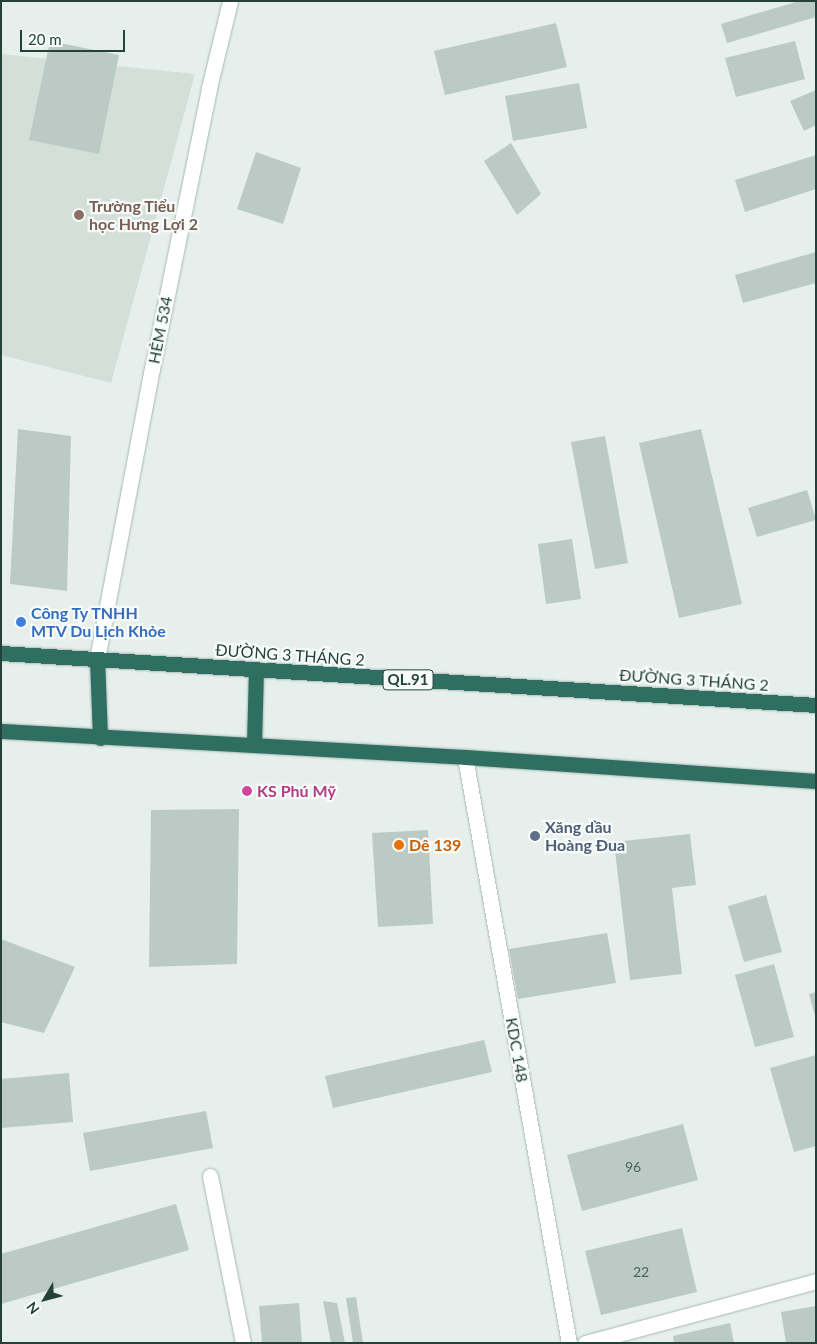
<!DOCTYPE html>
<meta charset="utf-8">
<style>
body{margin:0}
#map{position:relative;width:817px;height:1344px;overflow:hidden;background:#e6efeb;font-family:Lato,sans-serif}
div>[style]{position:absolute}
.built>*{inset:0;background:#d4dfda}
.building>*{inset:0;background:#bbcac4}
.roads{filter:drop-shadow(0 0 1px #a8b8b2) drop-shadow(0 0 1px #a8b8b2)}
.minor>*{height:15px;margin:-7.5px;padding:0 7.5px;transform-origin:7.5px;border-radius:7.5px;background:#fff}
.highway>*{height:15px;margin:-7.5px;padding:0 7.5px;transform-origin:7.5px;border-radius:7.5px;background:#2f6f62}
.dots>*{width:14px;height:14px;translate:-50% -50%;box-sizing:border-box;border:2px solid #f7fbf9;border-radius:50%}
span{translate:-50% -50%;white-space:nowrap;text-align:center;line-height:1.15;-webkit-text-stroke:4.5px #f7fbf9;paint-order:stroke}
.number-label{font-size:14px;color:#4a645c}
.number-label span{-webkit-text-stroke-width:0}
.shield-label span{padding:1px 4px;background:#f7fbf9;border:1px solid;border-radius:4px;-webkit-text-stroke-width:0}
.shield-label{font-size:15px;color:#24423a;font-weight:700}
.education-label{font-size:16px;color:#785e54;font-weight:700}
.left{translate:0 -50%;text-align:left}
.street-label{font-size:16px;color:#24423a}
.shop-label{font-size:16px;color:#366cbe;font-weight:700}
.hotel-label{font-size:16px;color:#b23c85;font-weight:700}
.service-label{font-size:16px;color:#4e5e75;font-weight:700}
.food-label{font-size:16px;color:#c56008;font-weight:700}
.frame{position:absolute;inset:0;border:2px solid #24423a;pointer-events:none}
.north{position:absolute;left:20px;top:1274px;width:50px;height:50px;-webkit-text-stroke:4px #f7fbf9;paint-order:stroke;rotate:233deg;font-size:14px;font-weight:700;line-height:20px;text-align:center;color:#24423a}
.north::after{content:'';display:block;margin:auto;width:18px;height:22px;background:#24423a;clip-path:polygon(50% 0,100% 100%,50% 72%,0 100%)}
.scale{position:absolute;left:20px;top:30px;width:105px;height:22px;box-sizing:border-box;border:2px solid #24423a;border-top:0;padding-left:6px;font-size:15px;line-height:18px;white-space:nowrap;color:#24423a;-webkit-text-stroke:4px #f7fbf9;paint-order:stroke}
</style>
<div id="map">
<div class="built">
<div style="clip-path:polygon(1px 54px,195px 74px,111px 383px,1px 355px)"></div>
</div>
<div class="building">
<div style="clip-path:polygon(799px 1px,816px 1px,816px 17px,727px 43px,721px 24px)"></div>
<div style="clip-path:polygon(556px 23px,567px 67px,445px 95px,434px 51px)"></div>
<div style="clip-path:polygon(50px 41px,119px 55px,99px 154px,29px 140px)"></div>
<div style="clip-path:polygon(795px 41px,805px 79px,736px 97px,725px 58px)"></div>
<div style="clip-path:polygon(579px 83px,587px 128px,513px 141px,505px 96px)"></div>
<div style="clip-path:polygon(816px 90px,816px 125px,804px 131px,790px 101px)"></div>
<div style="clip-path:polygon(511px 143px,541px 194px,517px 215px,484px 161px)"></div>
<div style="clip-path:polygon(256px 152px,301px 168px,283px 224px,237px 209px)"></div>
<div style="clip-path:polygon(816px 155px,816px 189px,745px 212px,735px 180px)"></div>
<div style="clip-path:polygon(816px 252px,816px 283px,743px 303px,735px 275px)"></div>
<div style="clip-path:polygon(18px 429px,71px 436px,67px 591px,10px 584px)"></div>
<div style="clip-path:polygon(701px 429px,742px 604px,679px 618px,639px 443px)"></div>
<div style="clip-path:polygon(605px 436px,628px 563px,595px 569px,571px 442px)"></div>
<div style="clip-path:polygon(807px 490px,816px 520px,757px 537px,748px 508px)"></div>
<div style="clip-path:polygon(572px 539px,581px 599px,546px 604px,538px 544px)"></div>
<div style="clip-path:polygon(239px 809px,237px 964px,149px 967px,151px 810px)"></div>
<div style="clip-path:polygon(428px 830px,433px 924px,378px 927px,372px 833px)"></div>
<div style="clip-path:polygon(690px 834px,696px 885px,672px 888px,682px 974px,630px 980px,614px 842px)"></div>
<div style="clip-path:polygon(766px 895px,782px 952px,744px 962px,728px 906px)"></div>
<div style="clip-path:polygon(607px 933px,616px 983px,518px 999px,509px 949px)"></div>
<div style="clip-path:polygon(1px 939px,75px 967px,44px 1033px,1px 1022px)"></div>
<div style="clip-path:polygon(774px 964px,794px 1037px,755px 1047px,735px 975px)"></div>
<div style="clip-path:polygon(816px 992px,816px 1016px,815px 1016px,809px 994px)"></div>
<div style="clip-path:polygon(484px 1040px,492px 1072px,333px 1108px,325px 1076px)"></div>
<div style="clip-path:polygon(816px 1055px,816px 1146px,794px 1152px,770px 1068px)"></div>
<div style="clip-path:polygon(69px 1073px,73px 1122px,1px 1128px,1px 1079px)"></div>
<div style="clip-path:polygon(206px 1111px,213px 1148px,90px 1171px,83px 1133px)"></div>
<div style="clip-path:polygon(683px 1124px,698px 1180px,582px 1211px,567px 1155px)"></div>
<div style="clip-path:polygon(176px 1204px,189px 1250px,1px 1304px,1px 1254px)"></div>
<div style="clip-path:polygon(682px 1228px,697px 1292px,601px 1315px,585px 1251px)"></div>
<div style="clip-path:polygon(356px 1297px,363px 1343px,353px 1343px,346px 1298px)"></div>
<div style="clip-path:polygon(323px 1301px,337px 1303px,345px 1343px,331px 1343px)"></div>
<div style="clip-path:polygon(299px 1303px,302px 1343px,262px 1343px,259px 1306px)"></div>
<div style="clip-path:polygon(816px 1306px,816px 1343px,786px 1343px,781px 1312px)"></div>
<div style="clip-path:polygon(730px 1323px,734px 1343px,674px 1343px,673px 1336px)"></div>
</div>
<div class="roads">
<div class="minor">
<div style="left:97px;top:659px;width:295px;rotate:-79.3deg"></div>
<div style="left:152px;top:369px;width:287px;rotate:-78.5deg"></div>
<div style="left:209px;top:88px;width:89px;rotate:-76.4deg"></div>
<div style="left:465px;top:757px;width:595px;rotate:79.94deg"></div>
<div style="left:210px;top:1176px;width:170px;rotate:78.8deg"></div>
<div style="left:585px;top:1343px;width:239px;rotate:-15deg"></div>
</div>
<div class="highway">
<div style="left:1px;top:653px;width:817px;rotate:3.65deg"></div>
<div style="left:97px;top:659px;width:79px;rotate:87.8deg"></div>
<div style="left:1px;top:731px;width:465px;rotate:3.2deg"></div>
<div style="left:465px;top:757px;width:352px;rotate:3.9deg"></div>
<div style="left:254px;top:745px;width:75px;rotate:-88.5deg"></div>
</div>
</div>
<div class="dots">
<div style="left:79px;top:215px;background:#8d6e63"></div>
<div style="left:21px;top:622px;background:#3f7fe0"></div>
<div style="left:247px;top:791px;background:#d1479c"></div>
<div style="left:535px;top:836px;background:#5c6f8a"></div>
<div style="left:399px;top:845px;background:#e8710a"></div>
</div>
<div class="number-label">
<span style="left:633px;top:1167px">96</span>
<span style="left:641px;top:1272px">22</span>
</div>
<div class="shield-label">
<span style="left:408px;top:680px">QL.91</span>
</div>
<div class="education-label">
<span class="left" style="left:89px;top:215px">Trường Tiểu<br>học Hưng Lợi 2</span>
</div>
<div class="street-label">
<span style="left:160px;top:330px;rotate:-79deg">HẺM 534</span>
<span style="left:290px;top:655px;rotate:4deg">ĐƯỜNG 3 THÁNG 2</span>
<span style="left:694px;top:680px;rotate:4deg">ĐƯỜNG 3 THÁNG 2</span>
<span style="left:517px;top:1050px;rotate:80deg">KDC 148</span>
</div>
<div class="shop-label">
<span class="left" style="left:31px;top:622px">Công Ty TNHH<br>MTV Du Lịch Khỏe</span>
</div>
<div class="hotel-label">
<span class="left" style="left:257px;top:791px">KS Phú Mỹ</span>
</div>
<div class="service-label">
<span class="left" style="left:545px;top:836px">Xăng dầu<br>Hoàng Đua</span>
</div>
<div class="food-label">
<span class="left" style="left:409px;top:845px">Dê 139</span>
</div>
<div class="frame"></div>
<div class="north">N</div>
<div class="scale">20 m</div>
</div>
